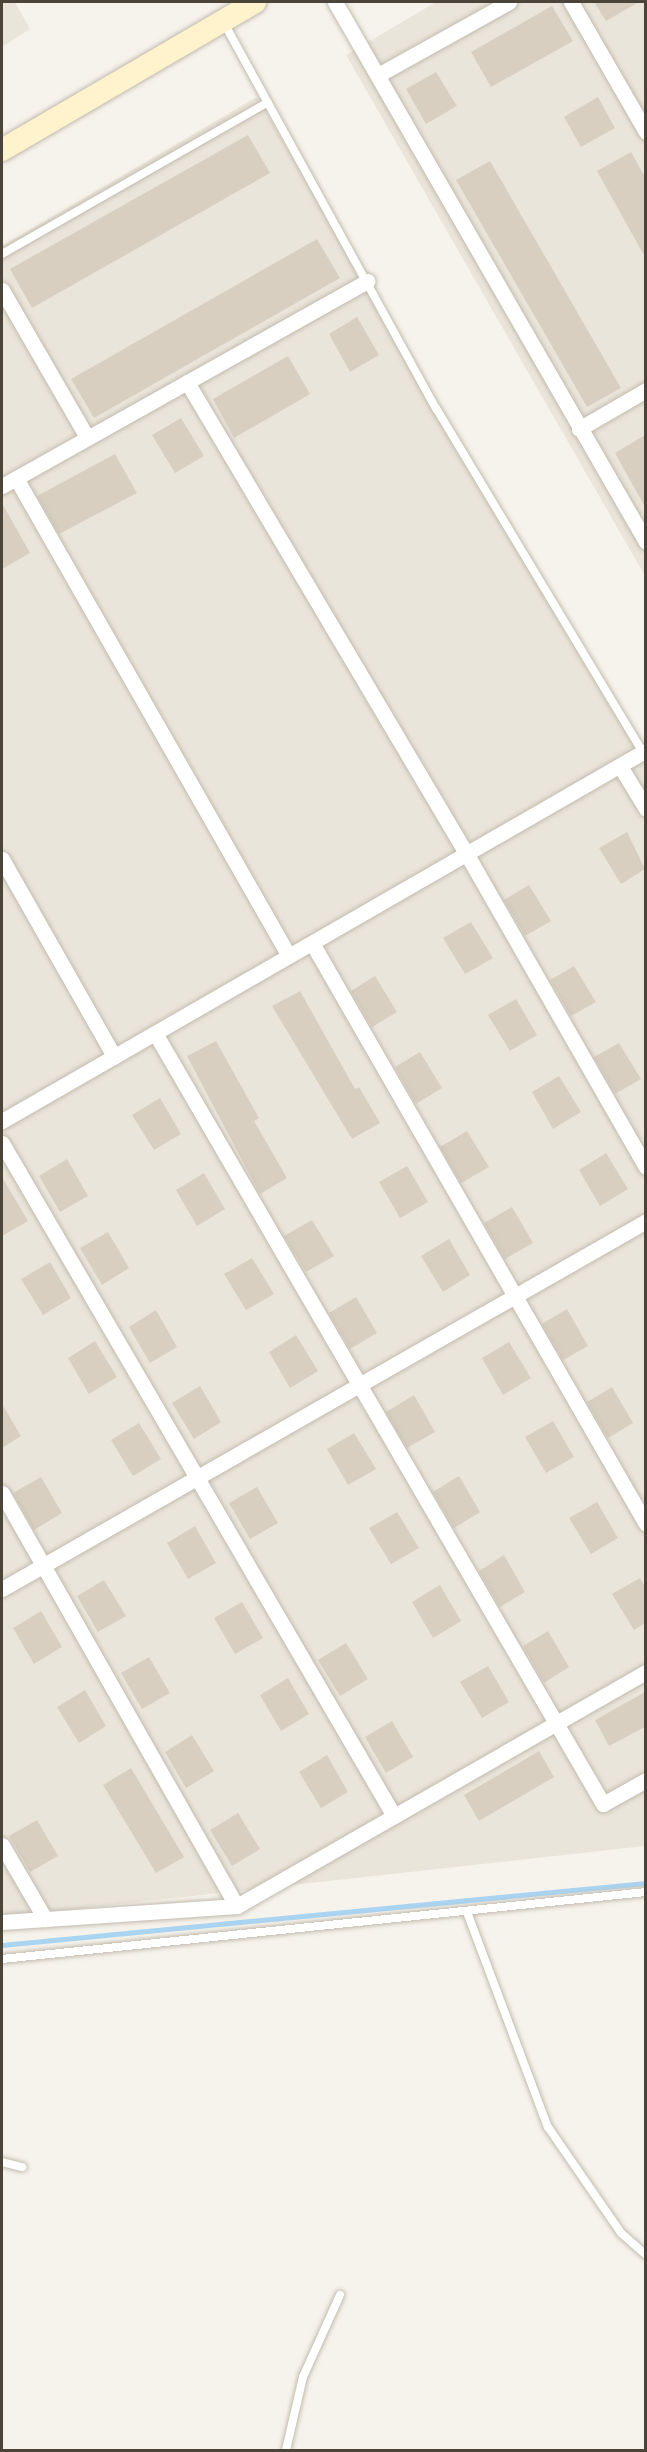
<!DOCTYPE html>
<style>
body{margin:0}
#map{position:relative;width:647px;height:2452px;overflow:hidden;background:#f6f3ec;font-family:Mulish,sans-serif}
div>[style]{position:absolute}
.residential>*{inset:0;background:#eae5da}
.stream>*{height:5px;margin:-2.5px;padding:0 2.5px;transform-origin:2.5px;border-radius:2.5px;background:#a9d4f2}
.building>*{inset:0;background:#d8cfc1}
.roads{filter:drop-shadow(0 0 2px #c2bbae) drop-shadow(0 0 2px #c2bbae)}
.lane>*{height:8px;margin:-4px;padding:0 4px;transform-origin:4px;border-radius:4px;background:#fff}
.street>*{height:15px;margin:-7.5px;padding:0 7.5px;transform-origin:7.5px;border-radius:7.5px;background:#fff}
.secondary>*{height:22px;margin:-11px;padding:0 11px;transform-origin:11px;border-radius:11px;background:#fff3cd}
span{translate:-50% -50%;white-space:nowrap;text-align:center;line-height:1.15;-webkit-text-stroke:6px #fff;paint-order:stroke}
.frame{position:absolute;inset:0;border:3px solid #4b4439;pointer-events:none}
</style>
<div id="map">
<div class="residential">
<div style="clip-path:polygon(2px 2px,15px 2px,30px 29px,2px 47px)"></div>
<div style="clip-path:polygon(436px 2px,645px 2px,645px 576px,346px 55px)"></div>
<div style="clip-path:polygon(257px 97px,645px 754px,645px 1846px,2px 1917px,2px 246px)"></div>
</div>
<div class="stream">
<div style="left:2px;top:1945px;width:647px;rotate:-5.5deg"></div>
</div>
<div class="building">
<div style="clip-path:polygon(594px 2px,639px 2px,606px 21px)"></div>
<div style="clip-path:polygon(552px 6px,573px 41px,491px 87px,471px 52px)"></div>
<div style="clip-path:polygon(436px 72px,457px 106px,426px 124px,406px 89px)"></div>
<div style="clip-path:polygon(598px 97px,615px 128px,581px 147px,564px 117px)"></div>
<div style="clip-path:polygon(248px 135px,270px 173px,32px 308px,10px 269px)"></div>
<div style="clip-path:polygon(631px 152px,645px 177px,645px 257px,597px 171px)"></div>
<div style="clip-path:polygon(490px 161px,621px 388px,587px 407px,456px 180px)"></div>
<div style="clip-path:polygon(317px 239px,340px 278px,94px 418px,71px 379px)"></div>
<div style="clip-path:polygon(357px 317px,379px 355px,350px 372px,329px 334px)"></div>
<div style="clip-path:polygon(288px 356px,310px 394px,234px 438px,213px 399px)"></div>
<div style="clip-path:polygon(181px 418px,204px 456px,175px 473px,152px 435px)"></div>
<div style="clip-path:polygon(645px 435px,645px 507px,615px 453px)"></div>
<div style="clip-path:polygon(115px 454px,137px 493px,59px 534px,37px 496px)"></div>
<div style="clip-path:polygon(2px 503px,30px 553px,2px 569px)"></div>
<div style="clip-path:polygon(627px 832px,645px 869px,621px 884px,599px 848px)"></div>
<div style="clip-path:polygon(529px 885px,551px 921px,525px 936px,504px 900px)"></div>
<div style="clip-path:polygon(471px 922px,493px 958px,465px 974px,443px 938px)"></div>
<div style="clip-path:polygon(574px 966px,596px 1002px,571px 1016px,550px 980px)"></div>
<div style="clip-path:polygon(375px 976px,397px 1012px,372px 1027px,351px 991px)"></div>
<div style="clip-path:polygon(300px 991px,355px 1089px,359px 1087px,380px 1123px,352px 1139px,272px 1006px)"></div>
<div style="clip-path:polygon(516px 999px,537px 1035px,510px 1051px,488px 1015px)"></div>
<div style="clip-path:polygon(216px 1041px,259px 1118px,254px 1121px,287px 1178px,260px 1194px,187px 1056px)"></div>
<div style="clip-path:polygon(619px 1043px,641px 1079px,615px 1094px,594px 1057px)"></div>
<div style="clip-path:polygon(420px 1052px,442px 1088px,416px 1104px,395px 1067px)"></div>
<div style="clip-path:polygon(559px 1076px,581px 1112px,553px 1129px,532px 1092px)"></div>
<div style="clip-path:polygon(160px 1098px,181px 1134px,154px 1150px,132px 1115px)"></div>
<div style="clip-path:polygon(467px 1131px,489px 1167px,461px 1183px,440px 1147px)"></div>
<div style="clip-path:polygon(606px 1153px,628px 1189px,600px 1206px,579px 1170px)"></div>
<div style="clip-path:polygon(67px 1159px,88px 1196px,60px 1212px,39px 1176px)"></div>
<div style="clip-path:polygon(407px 1166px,428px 1202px,400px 1218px,379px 1182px)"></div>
<div style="clip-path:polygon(204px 1173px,225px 1209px,197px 1226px,176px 1190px)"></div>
<div style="clip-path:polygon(2px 1177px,28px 1221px,2px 1236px)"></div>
<div style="clip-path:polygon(512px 1207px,533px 1243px,505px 1259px,484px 1223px)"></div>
<div style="clip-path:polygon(312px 1220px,334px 1256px,306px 1272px,284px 1236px)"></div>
<div style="clip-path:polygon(108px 1232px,129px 1268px,102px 1285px,80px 1248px)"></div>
<div style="clip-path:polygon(449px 1239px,470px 1275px,443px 1292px,421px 1256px)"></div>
<div style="clip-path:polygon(252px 1258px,274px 1294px,246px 1310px,224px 1274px)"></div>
<div style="clip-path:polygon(50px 1262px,71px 1298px,43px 1315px,21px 1279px)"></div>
<div style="clip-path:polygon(356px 1297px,377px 1333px,350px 1349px,329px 1313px)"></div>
<div style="clip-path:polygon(567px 1309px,588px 1346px,563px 1360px,542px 1324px)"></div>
<div style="clip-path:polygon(156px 1310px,177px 1347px,150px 1363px,129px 1327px)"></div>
<div style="clip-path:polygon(296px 1335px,318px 1371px,290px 1388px,269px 1352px)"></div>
<div style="clip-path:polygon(95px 1341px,117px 1377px,89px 1394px,68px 1358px)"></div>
<div style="clip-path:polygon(509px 1342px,531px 1378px,503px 1395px,482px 1358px)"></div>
<div style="clip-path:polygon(200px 1386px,221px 1422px,194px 1439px,172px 1403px)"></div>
<div style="clip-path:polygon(612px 1387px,633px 1423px,608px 1438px,587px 1402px)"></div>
<div style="clip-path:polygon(414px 1395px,435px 1432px,407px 1448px,386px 1412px)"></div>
<div style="clip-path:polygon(2px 1404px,21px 1436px,2px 1448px)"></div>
<div style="clip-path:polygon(553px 1421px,574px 1457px,546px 1473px,525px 1437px)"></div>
<div style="clip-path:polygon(139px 1423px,161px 1459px,133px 1476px,111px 1440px)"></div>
<div style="clip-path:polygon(354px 1433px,376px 1469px,348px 1485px,327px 1449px)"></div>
<div style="clip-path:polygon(459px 1476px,480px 1512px,454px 1528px,433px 1492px)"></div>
<div style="clip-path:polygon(41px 1477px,62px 1513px,34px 1530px,13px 1493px)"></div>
<div style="clip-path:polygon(257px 1487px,278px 1523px,250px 1539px,229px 1503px)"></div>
<div style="clip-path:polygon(597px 1502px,618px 1538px,591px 1554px,569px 1518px)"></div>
<div style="clip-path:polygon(397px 1512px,419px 1548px,391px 1564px,369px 1528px)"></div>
<div style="clip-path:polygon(195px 1526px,216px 1563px,188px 1579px,167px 1543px)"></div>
<div style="clip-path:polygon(504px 1555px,525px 1592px,500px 1607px,479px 1571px)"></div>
<div style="clip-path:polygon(640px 1578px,645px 1587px,645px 1623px,634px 1630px,612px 1594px)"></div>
<div style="clip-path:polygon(104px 1580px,126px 1616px,98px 1632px,77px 1596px)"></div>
<div style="clip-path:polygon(440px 1585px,461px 1621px,433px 1638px,412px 1602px)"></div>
<div style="clip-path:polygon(242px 1602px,263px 1638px,235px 1654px,214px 1618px)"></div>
<div style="clip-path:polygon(41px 1611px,62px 1647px,34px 1664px,13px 1628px)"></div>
<div style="clip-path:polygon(548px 1631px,569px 1667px,544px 1683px,523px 1646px)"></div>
<div style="clip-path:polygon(346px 1643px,368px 1679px,340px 1696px,318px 1660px)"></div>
<div style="clip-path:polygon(149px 1657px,170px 1693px,142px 1709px,121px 1673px)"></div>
<div style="clip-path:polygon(488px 1666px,509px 1702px,482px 1718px,460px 1682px)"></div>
<div style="clip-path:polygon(288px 1678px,309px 1714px,281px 1731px,260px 1695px)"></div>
<div style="clip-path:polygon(85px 1690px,106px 1726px,79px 1743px,57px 1707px)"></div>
<div style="clip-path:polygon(645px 1692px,645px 1727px,609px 1746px,595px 1720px)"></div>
<div style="clip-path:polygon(392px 1721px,413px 1757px,386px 1773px,365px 1737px)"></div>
<div style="clip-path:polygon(192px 1735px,214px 1771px,186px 1788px,165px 1752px)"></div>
<div style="clip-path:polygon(539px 1751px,554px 1777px,479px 1821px,464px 1795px)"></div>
<div style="clip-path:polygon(327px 1755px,348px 1792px,321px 1808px,299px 1772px)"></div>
<div style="clip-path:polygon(131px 1768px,184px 1857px,156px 1873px,103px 1785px)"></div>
<div style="clip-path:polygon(238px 1813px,260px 1849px,232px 1866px,210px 1830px)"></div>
<div style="clip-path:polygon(37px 1820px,58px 1856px,30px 1872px,9px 1836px)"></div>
</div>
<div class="roads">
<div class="lane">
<div style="left:224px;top:23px;width:440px;rotate:61.2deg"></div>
<div style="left:436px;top:408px;width:404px;rotate:59deg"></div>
<div style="left:2px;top:254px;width:306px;rotate:-29.7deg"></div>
<div style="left:467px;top:1912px;width:230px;rotate:69.4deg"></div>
<div style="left:548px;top:2127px;width:129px;rotate:55.4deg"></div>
<div style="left:621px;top:2233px;width:33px;rotate:41deg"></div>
<div style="left:2px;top:1959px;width:647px;rotate:-5.94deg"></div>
<div style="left:2px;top:2162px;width:21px;rotate:14deg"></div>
<div style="left:286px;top:2450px;width:75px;rotate:-76.9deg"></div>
<div style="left:303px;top:2377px;width:90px;rotate:-65.7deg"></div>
</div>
<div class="street">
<div style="left:335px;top:2px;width:623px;rotate:60.06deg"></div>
<div style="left:571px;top:2px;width:150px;rotate:60deg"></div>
<div style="left:378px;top:75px;width:150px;rotate:-29.1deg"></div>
<div style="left:2px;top:290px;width:170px;rotate:60deg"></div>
<div style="left:187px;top:382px;width:547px;rotate:59.36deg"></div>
<div style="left:466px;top:853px;width:362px;rotate:60.2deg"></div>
<div style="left:579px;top:429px;width:78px;rotate:-30.2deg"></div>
<div style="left:16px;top:478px;width:550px;rotate:60.27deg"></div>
<div style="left:2px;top:486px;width:419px;rotate:-29.3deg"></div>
<div style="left:620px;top:766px;width:50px;rotate:58.8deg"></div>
<div style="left:2px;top:859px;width:227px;rotate:60.4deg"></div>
<div style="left:312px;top:943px;width:670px;rotate:60.11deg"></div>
<div style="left:155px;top:1033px;width:892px;rotate:59.84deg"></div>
<div style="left:603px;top:1804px;width:49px;rotate:-29.2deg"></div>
<div style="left:2px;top:1121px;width:740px;rotate:-29.93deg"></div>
<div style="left:2px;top:1143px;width:779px;rotate:59.78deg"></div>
<div style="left:2px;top:1493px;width:475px;rotate:60.4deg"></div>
<div style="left:2px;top:1589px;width:742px;rotate:-29.74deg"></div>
<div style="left:2px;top:1845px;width:86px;rotate:59.8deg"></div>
<div style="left:2px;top:1922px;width:236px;rotate:-3.9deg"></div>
<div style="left:237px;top:1906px;width:471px;rotate:-29.8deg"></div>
</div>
<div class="secondary">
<div style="left:2px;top:150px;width:293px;rotate:-30.3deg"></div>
</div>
</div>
<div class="frame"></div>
</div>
